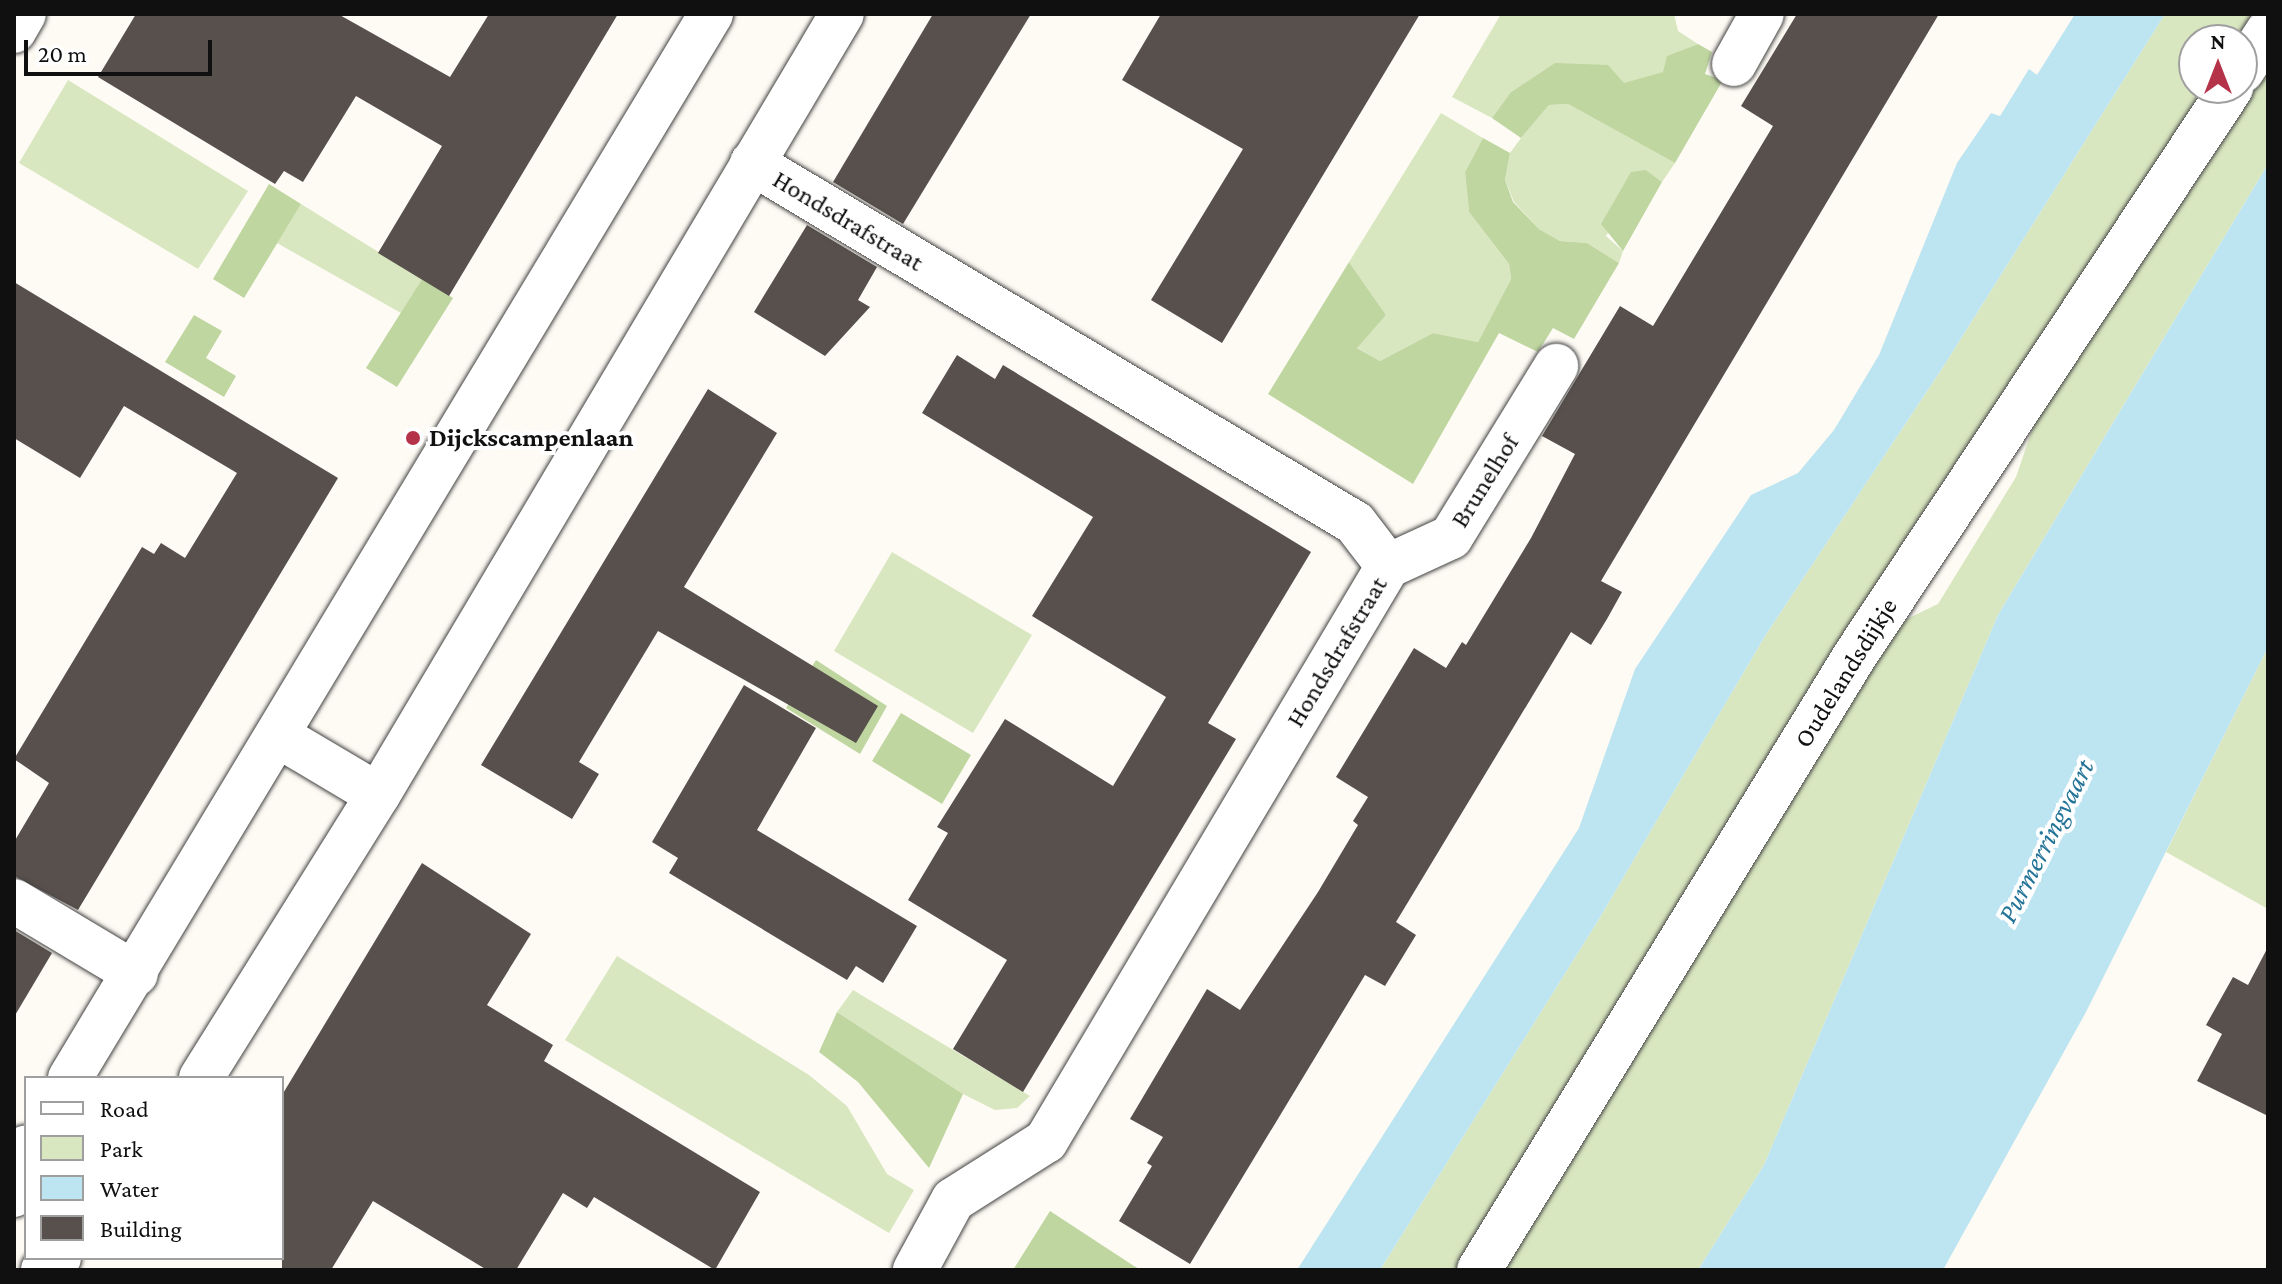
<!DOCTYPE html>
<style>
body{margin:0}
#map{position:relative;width:2282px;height:1284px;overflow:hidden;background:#fefbf4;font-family:"Crimson Pro",serif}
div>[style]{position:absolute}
.green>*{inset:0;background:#d9e7c0}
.forest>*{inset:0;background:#bfd6a0}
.water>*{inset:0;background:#bde4f1}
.building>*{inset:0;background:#58504d}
.roads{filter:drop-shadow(0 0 2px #434343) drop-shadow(0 0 2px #434343)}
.minor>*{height:44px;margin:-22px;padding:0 22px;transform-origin:22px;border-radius:22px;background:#fff}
.tertiary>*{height:44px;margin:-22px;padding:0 22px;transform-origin:22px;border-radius:22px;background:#fff}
.dots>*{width:22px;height:22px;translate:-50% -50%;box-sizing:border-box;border:4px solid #fff;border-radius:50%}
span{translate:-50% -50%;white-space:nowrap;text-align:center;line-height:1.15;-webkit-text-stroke:8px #fff;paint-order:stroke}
.street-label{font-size:26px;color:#101010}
.poi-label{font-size:26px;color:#101010;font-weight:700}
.left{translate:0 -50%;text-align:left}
.water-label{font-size:28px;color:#237398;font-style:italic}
.frame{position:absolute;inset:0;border:16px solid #101010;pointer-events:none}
.legend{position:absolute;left:24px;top:1076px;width:260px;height:184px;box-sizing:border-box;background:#fff;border:2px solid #9f9f9f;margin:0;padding:10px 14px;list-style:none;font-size:24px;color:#101010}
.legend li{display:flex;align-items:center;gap:16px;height:40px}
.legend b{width:40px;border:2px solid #9f9f9f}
.north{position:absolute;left:2178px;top:24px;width:80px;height:80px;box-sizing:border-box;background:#fff;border:2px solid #9f9f9f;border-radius:50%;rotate:0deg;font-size:22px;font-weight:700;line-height:32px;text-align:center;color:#101010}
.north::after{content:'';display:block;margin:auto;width:28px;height:36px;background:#b53349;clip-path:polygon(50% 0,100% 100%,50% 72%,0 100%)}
.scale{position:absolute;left:24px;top:40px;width:188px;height:36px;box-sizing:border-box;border:4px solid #101010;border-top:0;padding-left:10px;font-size:24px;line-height:28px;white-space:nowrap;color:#101010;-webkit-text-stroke:6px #fff;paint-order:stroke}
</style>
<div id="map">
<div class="green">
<div style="clip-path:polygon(1501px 14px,1674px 14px,1678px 31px,1698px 44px,1668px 56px,1664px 72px,1624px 84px,1510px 93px,1492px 118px,1452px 97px)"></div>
<div style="clip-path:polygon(2165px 14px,2264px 14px,2242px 40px,2194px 40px,2194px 88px,2214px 88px,1467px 1270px,1380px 1270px,1599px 919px,1765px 636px,1943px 367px)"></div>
<div style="clip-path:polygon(2268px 62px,2268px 164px,1998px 615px,1764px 1165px,1698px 1270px,1502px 1270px,1894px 625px,1938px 604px,2016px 477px,2035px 421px)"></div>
<div style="clip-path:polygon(68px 80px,248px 191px,198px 269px,19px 163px)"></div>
<div style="clip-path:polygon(1568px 104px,1675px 163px,1662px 182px,1646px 170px,1606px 236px,1623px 251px,1619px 263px,1587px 243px,1560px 241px,1539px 229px,1514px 202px,1505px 180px,1510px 153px,1521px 138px,1549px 105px)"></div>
<div style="clip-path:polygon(1441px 113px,1483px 138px,1465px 172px,1469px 212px,1509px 264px,1511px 279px,1478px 342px,1433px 333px,1380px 361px,1356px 347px,1386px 315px,1349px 262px)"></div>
<div style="clip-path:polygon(301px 204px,422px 279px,401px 313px,277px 243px)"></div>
<div style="clip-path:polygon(892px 552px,1032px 635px,973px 733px,834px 651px)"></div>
<div style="clip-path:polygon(2268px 647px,2268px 909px,2166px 852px)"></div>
<div style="clip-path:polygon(617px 956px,809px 1075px,847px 1106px,887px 1174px,914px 1190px,889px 1233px,565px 1040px)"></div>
<div style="clip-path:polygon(853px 990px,1030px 1096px,1017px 1108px,995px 1110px,963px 1094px,837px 1012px)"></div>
</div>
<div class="forest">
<div style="clip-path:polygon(1698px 44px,1712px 52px,1705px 74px,1723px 80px,1675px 163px,1568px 104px,1549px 105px,1521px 138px,1492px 118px,1510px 93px,1555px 63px,1608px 65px,1624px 83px,1663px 72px,1667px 56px)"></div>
<div style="clip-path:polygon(1483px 138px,1510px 153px,1505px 180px,1513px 202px,1539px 229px,1560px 241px,1587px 243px,1619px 263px,1574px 339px,1553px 328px,1538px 352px,1499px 333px,1413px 484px,1268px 394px,1349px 262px,1386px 315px,1357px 348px,1380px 361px,1433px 333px,1478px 342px,1511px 279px,1509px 264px,1469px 212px,1465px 172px)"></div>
<div style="clip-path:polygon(1646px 170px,1662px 182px,1623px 251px,1601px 224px,1631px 172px)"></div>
<div style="clip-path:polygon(269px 184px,301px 204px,244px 298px,213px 279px)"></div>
<div style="clip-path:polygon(422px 279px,453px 298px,397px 387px,366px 368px)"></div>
<div style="clip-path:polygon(194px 315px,222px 331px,206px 358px,236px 376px,224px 397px,165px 362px)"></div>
<div style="clip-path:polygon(816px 660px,887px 706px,860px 754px,786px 708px)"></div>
<div style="clip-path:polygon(901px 713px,971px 755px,942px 804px,872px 761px)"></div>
<div style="clip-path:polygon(837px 1012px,963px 1094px,929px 1168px,858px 1082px,819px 1052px)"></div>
<div style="clip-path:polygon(1050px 1211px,1134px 1266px,1141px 1270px,1013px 1270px)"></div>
</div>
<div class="water">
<div style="clip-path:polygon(2075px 14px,2165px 14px,1943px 367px,1765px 636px,1599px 919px,1380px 1270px,1297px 1270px,1579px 828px,1635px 669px,1751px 495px,1798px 473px,1834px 430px,1879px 355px,1957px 163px,1991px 113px,2000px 116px,2029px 69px,2037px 75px)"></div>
<div style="clip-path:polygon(2268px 164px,2268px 647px,2086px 1012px,1943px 1270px,1698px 1270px,1764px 1165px,1998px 615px)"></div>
</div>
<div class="building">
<div style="clip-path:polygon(136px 14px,338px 14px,450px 77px,489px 14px,618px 14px,449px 296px,378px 253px,442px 146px,356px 96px,303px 182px,284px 171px,275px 184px,98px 77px)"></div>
<div style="clip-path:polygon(933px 14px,1031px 14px,903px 224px,833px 182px)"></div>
<div style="clip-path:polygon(1161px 14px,1420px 14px,1222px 343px,1151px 300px,1243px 149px,1122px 80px)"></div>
<div style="clip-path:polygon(1797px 14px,1939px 14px,1601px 581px,1622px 592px,1607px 619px,1591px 645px,1571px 632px,1396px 922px,1416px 935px,1385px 986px,1365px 975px,1190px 1264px,1119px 1221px,1152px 1166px,1147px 1163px,1163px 1137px,1130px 1119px,1207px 989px,1240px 1010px,1318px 892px,1358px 825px,1353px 821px,1368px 797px,1336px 777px,1414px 648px,1446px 668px,1462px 642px,1466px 645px,1531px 538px,1575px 454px,1542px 436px,1620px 306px,1653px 326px,1773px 126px,1741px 106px)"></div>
<div style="clip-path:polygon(807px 225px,877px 267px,858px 300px,870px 307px,825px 356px,754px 312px)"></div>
<div style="clip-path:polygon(14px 282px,338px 478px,78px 910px,14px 876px,14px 842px,49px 783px,14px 759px,142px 547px,154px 554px,161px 543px,185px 558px,237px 473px,124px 406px,80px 478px,14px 438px)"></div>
<div style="clip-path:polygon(957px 355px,995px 379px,1003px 365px,1311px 552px,1208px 723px,1236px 739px,1023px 1092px,953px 1049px,1007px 960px,908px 900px,948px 833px,937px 827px,1005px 719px,1113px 786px,1166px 697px,1032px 616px,1093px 517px,922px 413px)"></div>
<div style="clip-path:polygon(708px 389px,777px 433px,684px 587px,878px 706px,856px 743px,658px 631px,579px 762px,599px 774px,572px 819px,481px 765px)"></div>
<div style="clip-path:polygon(744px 685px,816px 728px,757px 830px,917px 926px,883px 983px,856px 966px,847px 980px,669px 873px,678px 858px,652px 842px)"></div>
<div style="clip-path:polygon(422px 863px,531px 934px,487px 1005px,553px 1045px,544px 1061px,760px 1192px,715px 1270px,594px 1197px,587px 1208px,563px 1193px,516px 1270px,487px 1270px,373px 1201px,331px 1270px,282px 1270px,282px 1095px)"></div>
<div style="clip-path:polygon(14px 930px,52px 953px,14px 1017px)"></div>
<div style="clip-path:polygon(2268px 947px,2268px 1116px,2197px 1081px,2222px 1034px,2206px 1025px,2233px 977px,2248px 985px)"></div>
</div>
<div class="roads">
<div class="minor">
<div style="left:14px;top:31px;width:20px;rotate:-60deg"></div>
<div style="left:1734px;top:64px;width:57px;rotate:-60.8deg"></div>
<div style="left:2242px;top:71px;width:48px;rotate:-57deg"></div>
<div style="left:752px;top:163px;width:702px;rotate:30.84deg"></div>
<div style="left:1355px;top:523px;width:54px;rotate:52.5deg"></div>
<div style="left:1388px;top:566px;width:669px;rotate:120.74deg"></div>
<div style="left:1046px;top:1141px;width:110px;rotate:147.6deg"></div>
<div style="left:953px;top:1200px;width:80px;rotate:118.5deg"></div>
<div style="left:1388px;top:566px;width:69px;rotate:-24.7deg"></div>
<div style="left:1451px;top:537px;width:201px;rotate:-58.4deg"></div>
<div style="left:14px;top:901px;width:142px;rotate:30.9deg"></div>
<div style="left:1479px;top:1270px;width:719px;rotate:-58.54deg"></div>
<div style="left:1854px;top:657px;width:683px;rotate:-56.47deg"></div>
</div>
<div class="tertiary">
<div style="left:277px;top:735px;width:117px;rotate:30.7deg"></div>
<div style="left:70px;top:1078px;width:1242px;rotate:-58.93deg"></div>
<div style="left:201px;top:1078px;width:334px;rotate:-58deg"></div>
<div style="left:378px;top:795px;width:908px;rotate:-59.29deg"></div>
<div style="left:14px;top:1195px;width:49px;rotate:-76deg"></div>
<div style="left:43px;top:1270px;width:20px;rotate:-37deg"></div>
</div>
</div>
<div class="dots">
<div style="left:413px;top:438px;background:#b53349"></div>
</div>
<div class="street-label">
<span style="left:848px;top:221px;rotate:31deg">Hondsdrafstraat</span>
<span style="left:1485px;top:481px;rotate:-58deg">Brunelhof</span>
<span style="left:1337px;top:652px;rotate:-59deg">Hondsdrafstraat</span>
<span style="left:1846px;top:673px;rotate:-58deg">Oudelandsdijkje</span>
</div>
<div class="poi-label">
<span class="left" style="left:429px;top:438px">Dijckscampenlaan</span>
</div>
<div class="water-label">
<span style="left:2046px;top:841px;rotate:-63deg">Purmerringvaart</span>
</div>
<div class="frame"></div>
<ul class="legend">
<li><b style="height:10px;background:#fff"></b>Road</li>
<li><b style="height:22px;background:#d9e7c0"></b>Park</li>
<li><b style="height:22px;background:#bde4f1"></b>Water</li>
<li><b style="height:22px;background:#58504d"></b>Building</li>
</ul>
<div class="north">N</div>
<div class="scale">20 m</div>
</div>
